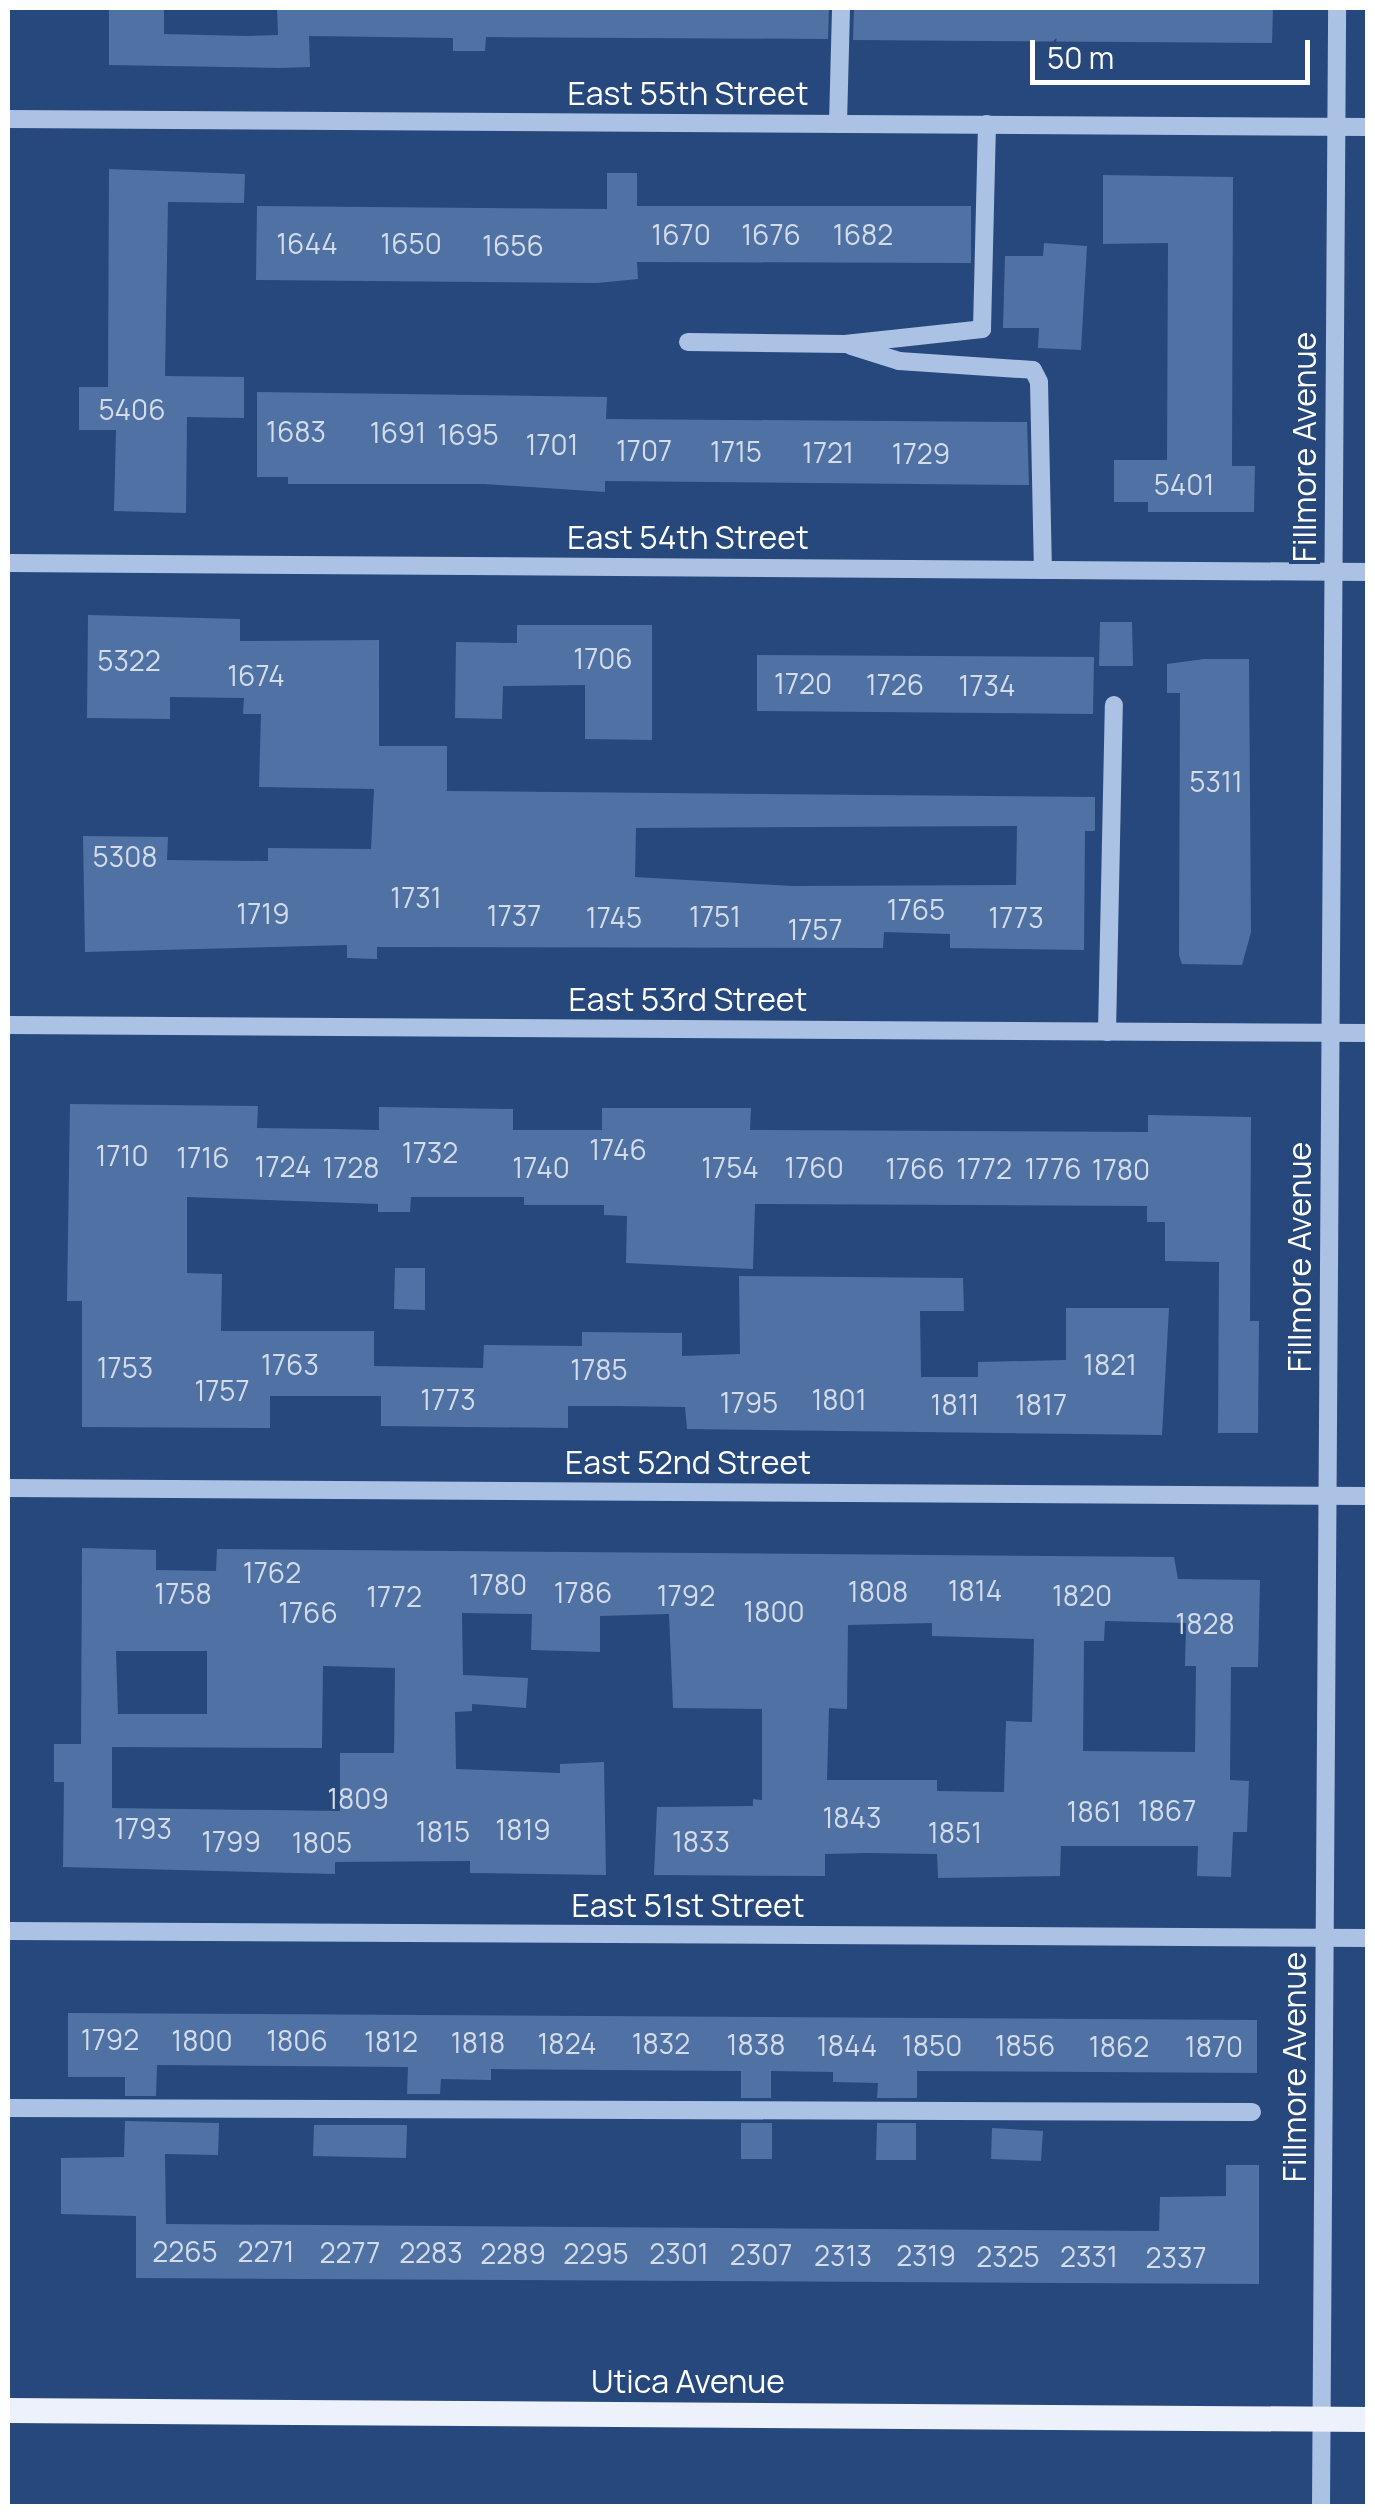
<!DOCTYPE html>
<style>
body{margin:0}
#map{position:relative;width:1375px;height:2514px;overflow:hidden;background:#27487c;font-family:Manrope,sans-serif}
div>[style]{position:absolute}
.building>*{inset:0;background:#5071a4}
.minor>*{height:18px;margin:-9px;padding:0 9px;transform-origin:9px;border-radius:9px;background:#acc2e4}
.major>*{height:25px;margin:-12.5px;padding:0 12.5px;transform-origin:12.5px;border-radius:12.5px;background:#ecf1fc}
span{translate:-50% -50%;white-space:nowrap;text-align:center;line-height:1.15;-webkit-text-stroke:8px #27487c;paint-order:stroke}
.number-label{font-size:28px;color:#d3dce8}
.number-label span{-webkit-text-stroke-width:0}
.street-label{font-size:32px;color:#fff}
.frame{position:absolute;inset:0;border:10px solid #fff;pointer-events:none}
.scale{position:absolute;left:1030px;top:40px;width:280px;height:45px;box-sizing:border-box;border:5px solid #fff;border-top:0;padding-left:12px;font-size:30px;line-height:35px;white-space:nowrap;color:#fff;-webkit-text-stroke:8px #27487c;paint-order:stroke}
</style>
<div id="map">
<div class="building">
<div style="clip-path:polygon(109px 8px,164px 8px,164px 34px,246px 36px,278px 35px,277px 8px,829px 8px,828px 39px,486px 37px,485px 51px,453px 51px,453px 38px,309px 36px,310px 67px,279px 68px,109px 65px)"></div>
<div style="clip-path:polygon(854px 8px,1273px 8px,1272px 43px,853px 40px)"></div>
<div style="clip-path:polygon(109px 169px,245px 174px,244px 203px,168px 202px,165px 376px,244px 377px,244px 418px,187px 417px,186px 513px,114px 511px,116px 430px,79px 430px,79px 387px,108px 387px)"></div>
<div style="clip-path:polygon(607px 173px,637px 173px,637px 206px,971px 206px,971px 263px,637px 262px,638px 279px,597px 283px,256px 280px,257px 206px,607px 209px)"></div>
<div style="clip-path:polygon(1103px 175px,1233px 177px,1232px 466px,1255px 466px,1254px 512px,1148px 512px,1148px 502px,1114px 502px,1114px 460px,1167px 460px,1168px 243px,1103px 244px)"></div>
<div style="clip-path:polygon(1044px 243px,1087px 246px,1081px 350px,1038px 348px,1039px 328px,1003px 328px,1005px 256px,1043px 256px)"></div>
<div style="clip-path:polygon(257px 392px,607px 397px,606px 419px,1027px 422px,1029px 485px,605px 481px,605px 492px,484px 484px,288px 484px,288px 477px,257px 477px)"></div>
<div style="clip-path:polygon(evenodd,88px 615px,240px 619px,240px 641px,379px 640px,379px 746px,447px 746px,447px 791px,1095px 797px,1095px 831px,1085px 831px,1084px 950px,950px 948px,950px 934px,884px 932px,883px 948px,377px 947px,377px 959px,347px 958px,347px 945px,85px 952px,83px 836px,168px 837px,167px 860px,268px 861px,268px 848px,371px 849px,374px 789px,259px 787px,261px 714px,243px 714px,244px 698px,170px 697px,170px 719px,87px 718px,88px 615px,1017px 826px,1016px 885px,792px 886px,635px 877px,636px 828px,1017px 826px)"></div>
<div style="clip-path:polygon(1100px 622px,1132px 622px,1133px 666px,1099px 666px)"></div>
<div style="clip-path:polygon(517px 625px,652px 625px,652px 740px,585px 739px,585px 685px,503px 686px,502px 719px,455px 718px,456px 642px,517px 643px)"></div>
<div style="clip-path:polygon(757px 655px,1094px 657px,1093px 714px,757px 711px)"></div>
<div style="clip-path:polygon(1204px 659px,1249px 659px,1251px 932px,1242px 965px,1182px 964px,1179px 955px,1180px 693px,1167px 693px,1167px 664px)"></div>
<div style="clip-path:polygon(70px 1104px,258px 1106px,257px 1128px,334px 1129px,379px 1130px,379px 1107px,513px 1109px,513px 1130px,602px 1130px,602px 1108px,751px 1108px,750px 1130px,1148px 1132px,1148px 1115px,1251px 1117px,1250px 1321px,1259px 1321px,1258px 1433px,1218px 1433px,1219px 1262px,1165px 1261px,1165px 1222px,1147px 1222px,1147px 1206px,755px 1204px,753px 1269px,626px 1263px,627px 1216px,604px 1215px,604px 1205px,524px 1205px,524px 1197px,411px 1197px,410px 1212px,378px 1212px,378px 1204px,187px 1197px,187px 1273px,222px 1274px,221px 1331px,374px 1331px,374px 1366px,483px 1368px,484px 1345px,582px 1346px,582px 1332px,682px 1333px,682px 1356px,740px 1354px,739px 1276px,963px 1278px,964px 1311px,920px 1311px,921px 1377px,978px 1377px,978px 1362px,1066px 1360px,1066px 1308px,1169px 1308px,1162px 1435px,687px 1429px,685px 1407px,615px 1406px,568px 1406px,568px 1428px,381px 1426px,381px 1396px,270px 1396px,270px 1428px,82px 1427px,82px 1301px,67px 1301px)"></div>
<div style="clip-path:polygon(395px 1268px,425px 1268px,425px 1310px,394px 1309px)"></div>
<div style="clip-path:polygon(evenodd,82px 1548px,156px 1550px,156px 1570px,216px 1571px,217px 1549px,1174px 1557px,1178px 1579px,1260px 1580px,1258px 1667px,1231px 1667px,1230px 1780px,1249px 1781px,1247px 1832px,1233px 1832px,1231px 1877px,1197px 1876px,1198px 1846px,1061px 1846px,1060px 1876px,938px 1878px,937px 1854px,868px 1853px,825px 1854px,825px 1876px,654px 1875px,657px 1807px,753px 1806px,753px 1799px,762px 1800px,762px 1709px,673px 1708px,669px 1614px,600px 1616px,600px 1652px,531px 1650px,532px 1614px,462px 1613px,463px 1675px,528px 1678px,526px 1708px,472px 1704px,472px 1711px,455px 1712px,456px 1769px,560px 1773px,560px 1764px,604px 1762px,606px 1875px,470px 1873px,470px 1861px,335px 1862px,335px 1874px,63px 1867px,64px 1782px,54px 1782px,54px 1744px,81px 1744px,82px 1548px,1105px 1621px,1186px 1623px,1185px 1666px,1196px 1666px,1195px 1752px,1083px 1751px,1084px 1641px,1104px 1641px,1105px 1621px,82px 1548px,932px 1623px,932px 1636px,1034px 1639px,1032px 1722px,1006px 1721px,1004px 1792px,937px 1791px,937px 1780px,827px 1780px,829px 1708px,847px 1709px,848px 1625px,932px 1623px,82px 1548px,116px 1651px,207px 1651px,207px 1714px,118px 1714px,116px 1651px,82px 1548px,323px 1666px,395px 1668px,394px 1753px,340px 1753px,340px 1811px,112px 1808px,112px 1747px,322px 1748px,323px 1666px)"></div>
<div style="clip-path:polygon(68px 2013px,1257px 2020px,1257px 2073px,917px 2071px,917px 2098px,877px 2098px,878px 2083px,833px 2082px,833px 2072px,771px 2071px,771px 2098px,741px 2098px,741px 2071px,491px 2069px,491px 2080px,441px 2079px,440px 2094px,407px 2094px,408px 2067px,157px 2065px,156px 2096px,125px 2096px,125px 2077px,68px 2077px)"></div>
<div style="clip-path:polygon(125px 2121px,219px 2123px,218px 2155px,165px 2154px,166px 2224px,1159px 2231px,1160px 2197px,1226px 2196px,1226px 2165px,1259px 2165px,1259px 2284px,136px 2278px,136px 2216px,61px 2214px,61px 2158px,124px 2157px)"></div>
<div style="clip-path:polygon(741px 2123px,772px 2123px,772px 2159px,741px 2159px)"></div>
<div style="clip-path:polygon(877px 2123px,916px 2123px,916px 2160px,876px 2160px)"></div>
<div style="clip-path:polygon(314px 2125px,407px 2125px,406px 2158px,313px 2156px)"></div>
<div style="clip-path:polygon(992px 2128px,1043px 2131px,1041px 2161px,991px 2159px)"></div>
</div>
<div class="minor">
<div style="left:8px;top:119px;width:1360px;rotate:0.34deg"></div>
<div style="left:838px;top:124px;width:116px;rotate:-88.5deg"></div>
<div style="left:688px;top:342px;width:157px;rotate:0.7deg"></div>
<div style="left:845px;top:344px;width:138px;rotate:-6.2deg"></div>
<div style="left:982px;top:329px;width:205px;rotate:-88.6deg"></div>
<div style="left:851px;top:346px;width:50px;rotate:17.4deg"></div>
<div style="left:899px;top:361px;width:134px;rotate:3.8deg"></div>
<div style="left:1033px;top:370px;width:13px;rotate:63deg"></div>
<div style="left:1039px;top:382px;width:188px;rotate:88.8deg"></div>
<div style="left:8px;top:563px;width:1360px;rotate:0.38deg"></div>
<div style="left:8px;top:1025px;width:1360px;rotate:0.34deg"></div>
<div style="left:1107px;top:1032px;width:327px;rotate:-88.8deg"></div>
<div style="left:8px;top:1488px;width:1360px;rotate:0.34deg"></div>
<div style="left:8px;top:1931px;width:1360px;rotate:0.29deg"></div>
<div style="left:8px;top:2108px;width:1244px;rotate:0.18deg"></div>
<div style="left:1321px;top:2506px;width:2498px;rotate:-89.63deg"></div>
</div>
<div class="major">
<div style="left:8px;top:2410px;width:1360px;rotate:0.38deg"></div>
</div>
<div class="number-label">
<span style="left:681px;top:234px">1670</span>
<span style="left:771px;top:234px">1676</span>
<span style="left:863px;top:234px">1682</span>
<span style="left:307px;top:243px">1644</span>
<span style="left:411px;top:243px">1650</span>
<span style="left:513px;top:245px">1656</span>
<span style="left:132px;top:409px">5406</span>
<span style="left:296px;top:431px">1683</span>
<span style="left:398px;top:432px">1691</span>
<span style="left:468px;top:434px">1695</span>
<span style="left:552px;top:444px">1701</span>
<span style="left:644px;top:450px">1707</span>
<span style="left:736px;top:451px">1715</span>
<span style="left:828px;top:452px">1721</span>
<span style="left:921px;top:453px">1729</span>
<span style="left:1184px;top:484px">5401</span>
<span style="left:603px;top:658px">1706</span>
<span style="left:129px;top:660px">5322</span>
<span style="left:256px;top:675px">1674</span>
<span style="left:803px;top:683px">1720</span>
<span style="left:895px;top:684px">1726</span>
<span style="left:987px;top:685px">1734</span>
<span style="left:1216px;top:781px">5311</span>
<span style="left:125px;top:856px">5308</span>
<span style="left:416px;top:897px">1731</span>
<span style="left:916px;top:909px">1765</span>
<span style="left:263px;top:913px">1719</span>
<span style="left:514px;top:915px">1737</span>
<span style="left:715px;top:916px">1751</span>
<span style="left:614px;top:917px">1745</span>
<span style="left:1016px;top:917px">1773</span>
<span style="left:815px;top:929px">1757</span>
<span style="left:618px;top:1149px">1746</span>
<span style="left:430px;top:1152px">1732</span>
<span style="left:122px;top:1155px">1710</span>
<span style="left:203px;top:1157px">1716</span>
<span style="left:283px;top:1166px">1724</span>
<span style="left:351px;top:1167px">1728</span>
<span style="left:541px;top:1167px">1740</span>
<span style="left:730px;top:1167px">1754</span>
<span style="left:814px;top:1167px">1760</span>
<span style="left:915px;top:1168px">1766</span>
<span style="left:984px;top:1168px">1772</span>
<span style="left:1053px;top:1168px">1776</span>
<span style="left:1121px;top:1169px">1780</span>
<span style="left:290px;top:1364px">1763</span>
<span style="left:1110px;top:1364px">1821</span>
<span style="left:125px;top:1367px">1753</span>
<span style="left:599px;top:1369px">1785</span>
<span style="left:222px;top:1390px">1757</span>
<span style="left:448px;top:1399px">1773</span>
<span style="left:839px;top:1399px">1801</span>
<span style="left:749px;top:1402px">1795</span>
<span style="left:955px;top:1404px">1811</span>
<span style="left:1041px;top:1404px">1817</span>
<span style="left:272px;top:1572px">1762</span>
<span style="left:498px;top:1584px">1780</span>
<span style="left:975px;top:1590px">1814</span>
<span style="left:878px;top:1591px">1808</span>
<span style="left:583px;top:1592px">1786</span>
<span style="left:183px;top:1593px">1758</span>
<span style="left:686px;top:1595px">1792</span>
<span style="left:1082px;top:1595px">1820</span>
<span style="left:394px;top:1596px">1772</span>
<span style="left:774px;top:1611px">1800</span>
<span style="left:308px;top:1612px">1766</span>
<span style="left:1205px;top:1623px">1828</span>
<span style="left:358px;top:1798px">1809</span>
<span style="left:1167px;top:1810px">1867</span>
<span style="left:1094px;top:1811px">1861</span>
<span style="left:852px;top:1817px">1843</span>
<span style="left:143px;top:1828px">1793</span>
<span style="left:523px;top:1829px">1819</span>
<span style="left:443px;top:1831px">1815</span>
<span style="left:955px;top:1832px">1851</span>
<span style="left:231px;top:1841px">1799</span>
<span style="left:701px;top:1841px">1833</span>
<span style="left:322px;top:1842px">1805</span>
<span style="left:110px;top:2039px">1792</span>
<span style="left:202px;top:2040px">1800</span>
<span style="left:297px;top:2040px">1806</span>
<span style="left:391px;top:2041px">1812</span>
<span style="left:478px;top:2042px">1818</span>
<span style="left:567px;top:2043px">1824</span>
<span style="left:661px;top:2043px">1832</span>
<span style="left:756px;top:2044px">1838</span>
<span style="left:847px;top:2045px">1844</span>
<span style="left:932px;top:2045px">1850</span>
<span style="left:1025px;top:2045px">1856</span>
<span style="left:1119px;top:2046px">1862</span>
<span style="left:1214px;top:2046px">1870</span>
<span style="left:185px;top:2251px">2265</span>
<span style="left:266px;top:2251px">2271</span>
<span style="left:350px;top:2252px">2277</span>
<span style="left:431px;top:2252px">2283</span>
<span style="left:513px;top:2253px">2289</span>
<span style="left:596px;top:2253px">2295</span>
<span style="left:679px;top:2253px">2301</span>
<span style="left:761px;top:2254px">2307</span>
<span style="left:843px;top:2255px">2313</span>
<span style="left:926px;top:2255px">2319</span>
<span style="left:1008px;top:2256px">2325</span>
<span style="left:1089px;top:2256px">2331</span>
<span style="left:1176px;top:2257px">2337</span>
</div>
<div class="street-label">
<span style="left:688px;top:93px">East 55th Street</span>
<span style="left:1304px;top:447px;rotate:-90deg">Fillmore Avenue</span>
<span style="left:688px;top:537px">East 54th Street</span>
<span style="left:688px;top:999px">East 53rd Street</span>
<span style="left:1299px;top:1257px;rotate:-90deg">Fillmore Avenue</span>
<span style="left:688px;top:1462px">East 52nd Street</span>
<span style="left:688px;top:1905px">East 51st Street</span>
<span style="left:1294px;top:2067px;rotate:-90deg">Fillmore Avenue</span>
<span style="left:688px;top:2381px">Utica Avenue</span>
</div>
<div class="frame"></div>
<div class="scale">50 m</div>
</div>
